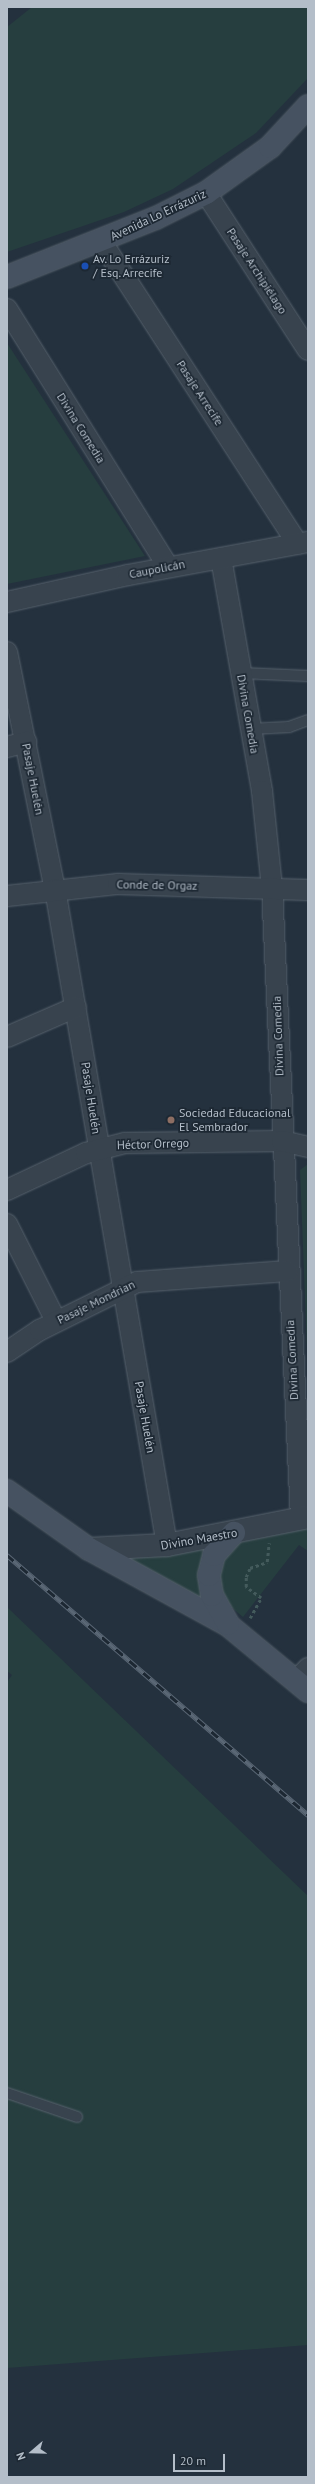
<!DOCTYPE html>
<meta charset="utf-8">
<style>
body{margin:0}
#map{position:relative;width:315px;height:2484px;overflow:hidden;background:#24313e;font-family:"PT Sans",sans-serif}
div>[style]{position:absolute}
.green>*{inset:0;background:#263e3f}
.path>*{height:2.5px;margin-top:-1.25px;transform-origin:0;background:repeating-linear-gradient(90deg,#445b5c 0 3px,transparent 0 6px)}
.roads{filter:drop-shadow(0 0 1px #56616c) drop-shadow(0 0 1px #56616c)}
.service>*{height:10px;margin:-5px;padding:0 5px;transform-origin:5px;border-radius:5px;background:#38434e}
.minor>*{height:20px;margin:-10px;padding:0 10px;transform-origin:10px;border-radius:10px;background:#38434e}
.tertiary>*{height:22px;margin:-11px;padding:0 11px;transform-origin:11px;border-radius:11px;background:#38434e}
.secondary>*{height:22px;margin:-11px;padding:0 11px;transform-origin:11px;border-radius:11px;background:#465261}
.rail>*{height:4.5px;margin-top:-2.25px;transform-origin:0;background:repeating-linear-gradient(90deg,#1d2833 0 9px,#5a6775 0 18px);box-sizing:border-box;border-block:1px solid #5a6775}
.dots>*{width:11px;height:11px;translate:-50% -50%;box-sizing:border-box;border:2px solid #1d2833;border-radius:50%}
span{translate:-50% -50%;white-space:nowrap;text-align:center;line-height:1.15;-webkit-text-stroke:3.5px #1d2833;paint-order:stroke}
.street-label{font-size:12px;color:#b4bec9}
.poi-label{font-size:12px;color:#b4bec9}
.left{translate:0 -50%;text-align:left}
.frame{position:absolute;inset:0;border:8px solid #b4bec9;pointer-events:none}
.north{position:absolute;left:12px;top:2432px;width:40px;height:40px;-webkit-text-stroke:3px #1d2833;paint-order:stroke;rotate:250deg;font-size:11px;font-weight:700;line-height:16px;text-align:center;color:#b4bec9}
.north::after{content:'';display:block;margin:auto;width:14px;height:18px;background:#b4bec9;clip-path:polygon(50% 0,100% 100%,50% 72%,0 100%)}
.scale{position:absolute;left:173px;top:2454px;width:52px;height:18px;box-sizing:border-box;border:2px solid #b4bec9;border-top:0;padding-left:5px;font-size:12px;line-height:14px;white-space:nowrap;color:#b4bec9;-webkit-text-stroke:3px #1d2833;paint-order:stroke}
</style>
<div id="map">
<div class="green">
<div style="clip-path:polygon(32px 7px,308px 7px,308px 78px,256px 133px,173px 189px,124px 212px,7px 252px,7px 27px)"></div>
<div style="clip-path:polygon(7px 343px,145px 556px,7px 584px)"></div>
<div style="clip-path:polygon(308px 1164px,308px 1376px,300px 1170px)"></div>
<div style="clip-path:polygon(308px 1519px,308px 1551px,299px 1545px,243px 1617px,231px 1607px,218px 1583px,228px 1540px)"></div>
<div style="clip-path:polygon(206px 1546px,199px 1573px,207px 1602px,125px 1561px,132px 1556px)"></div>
<div style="clip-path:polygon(7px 1607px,308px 1896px,308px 2345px,7px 2368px,7px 1682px,12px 1675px,7px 1671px)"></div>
</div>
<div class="path">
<div style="left:250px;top:1618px;width:23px;rotate:-61deg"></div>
<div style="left:261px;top:1598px;width:19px;rotate:-144deg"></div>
<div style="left:246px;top:1587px;width:10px;rotate:-90deg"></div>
<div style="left:246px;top:1577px;width:10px;rotate:-66deg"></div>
<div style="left:250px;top:1568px;width:18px;rotate:-19deg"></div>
<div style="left:267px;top:1562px;width:19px;rotate:-84deg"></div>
</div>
<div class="roads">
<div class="service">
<div style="left:241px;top:673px;width:67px;rotate:2.6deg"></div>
<div style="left:251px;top:729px;width:38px;rotate:-3deg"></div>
<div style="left:289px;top:727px;width:20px;rotate:-20deg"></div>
<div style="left:7px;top:2093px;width:74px;rotate:18.9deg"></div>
</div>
<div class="minor">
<div style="left:206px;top:193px;width:187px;rotate:57deg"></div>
<div style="left:101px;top:241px;width:361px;rotate:57deg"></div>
<div style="left:7px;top:309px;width:304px;rotate:58deg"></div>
<div style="left:221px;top:558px;width:237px;rotate:80deg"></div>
<div style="left:262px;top:791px;width:97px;rotate:84.1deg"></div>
<div style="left:272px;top:887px;width:633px;rotate:87.37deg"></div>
<div style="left:7px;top:602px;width:124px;rotate:-12.6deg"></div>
<div style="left:128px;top:575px;width:183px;rotate:-10.4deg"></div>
<div style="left:7px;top:652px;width:242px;rotate:78.6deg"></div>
<div style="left:55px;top:889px;width:665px;rotate:80.31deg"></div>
<div style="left:7px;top:747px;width:20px;rotate:-15deg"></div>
<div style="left:7px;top:896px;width:112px;rotate:-6.2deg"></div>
<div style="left:118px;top:884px;width:190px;rotate:1.8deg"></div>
<div style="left:7px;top:1037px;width:75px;rotate:-23.5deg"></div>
<div style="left:7px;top:1190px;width:87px;rotate:-25.1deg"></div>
<div style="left:86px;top:1153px;width:40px;rotate:-14.4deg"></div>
<div style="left:125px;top:1143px;width:157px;rotate:-0.7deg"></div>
<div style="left:282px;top:1141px;width:27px;rotate:13deg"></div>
<div style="left:7px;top:1224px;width:109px;rotate:63.2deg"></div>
<div style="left:7px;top:1352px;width:40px;rotate:-34deg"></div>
<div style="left:40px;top:1330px;width:108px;rotate:-26.3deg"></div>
<div style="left:137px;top:1282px;width:151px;rotate:-4.2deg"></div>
<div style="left:296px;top:1681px;width:18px;rotate:-47deg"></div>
</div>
<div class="tertiary">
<div style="left:89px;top:1549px;width:78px;rotate:-2.9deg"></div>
<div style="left:167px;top:1545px;width:144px;rotate:-11.2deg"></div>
</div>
<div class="secondary">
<div style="left:7px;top:277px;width:160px;rotate:-21.6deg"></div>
<div style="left:156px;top:218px;width:56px;rotate:-26.6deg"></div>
<div style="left:206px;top:193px;width:79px;rotate:-35.7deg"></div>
<div style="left:270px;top:147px;width:56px;rotate:-47.2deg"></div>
<div style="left:7px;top:1491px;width:100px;rotate:35.3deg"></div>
<div style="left:89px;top:1549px;width:158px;rotate:28.7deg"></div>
<div style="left:228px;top:1625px;width:104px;rotate:39.5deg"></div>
<div style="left:228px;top:1624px;width:33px;rotate:-119deg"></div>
<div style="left:212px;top:1595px;width:20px;rotate:-99deg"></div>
<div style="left:209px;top:1575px;width:21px;rotate:-76deg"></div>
<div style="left:214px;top:1555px;width:30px;rotate:-48deg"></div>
</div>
</div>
<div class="rail">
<div style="left:7px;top:1555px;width:398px;rotate:40.8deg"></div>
</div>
<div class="dots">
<div style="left:85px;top:266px;background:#1a4fb4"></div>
<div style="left:171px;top:1120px;background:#8d6e63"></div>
</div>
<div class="street-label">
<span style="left:158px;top:215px;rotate:-25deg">Avenida Lo Errázuriz</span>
<span style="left:257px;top:271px;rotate:57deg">Pasaje Archipiélago</span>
<span style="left:200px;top:393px;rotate:57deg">Pasaje Arrecife</span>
<span style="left:81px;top:428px;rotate:58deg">Divina Comedia</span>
<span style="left:157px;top:569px;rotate:-11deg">Caupolicán</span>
<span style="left:248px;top:714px;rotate:80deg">Divina Comedia</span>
<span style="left:33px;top:779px;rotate:79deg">Pasaje Huelén</span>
<span style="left:157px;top:885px;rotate:1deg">Conde de Orgaz</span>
<span style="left:278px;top:1036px;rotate:-92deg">Divina Comedia</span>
<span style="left:91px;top:1098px;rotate:81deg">Pasaje Huelén</span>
<span style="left:153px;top:1144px;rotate:-2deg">Héctor Orrego</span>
<span style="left:96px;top:1302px;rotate:-26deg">Pasaje Mondrian</span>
<span style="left:292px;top:1360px;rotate:-93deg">Divina Comedia</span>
<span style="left:145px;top:1417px;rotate:80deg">Pasaje Huelén</span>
<span style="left:199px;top:1539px;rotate:-10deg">Divino Maestro</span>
</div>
<div class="poi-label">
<span class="left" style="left:93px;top:266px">Av. Lo Errázuriz<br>/ Esq. Arrecife</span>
<span class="left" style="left:179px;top:1120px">Sociedad Educacional<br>El Sembrador</span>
</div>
<div class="frame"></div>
<div class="north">N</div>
<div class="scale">20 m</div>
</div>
